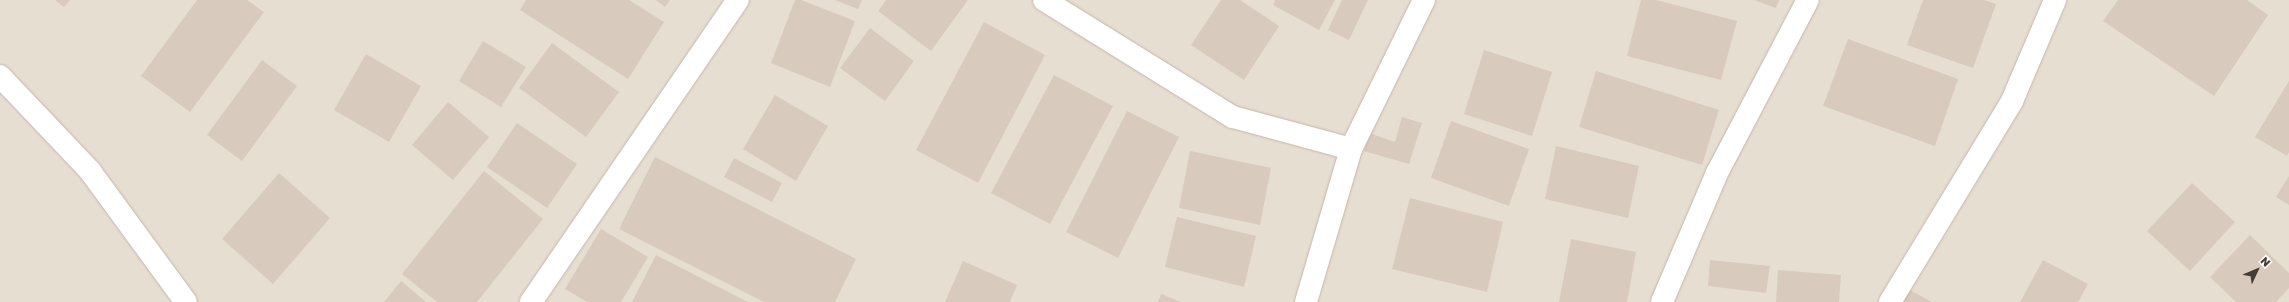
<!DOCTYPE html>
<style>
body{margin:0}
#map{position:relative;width:2289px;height:302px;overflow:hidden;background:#f3ede4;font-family:"Golos Text",sans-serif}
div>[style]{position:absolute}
.residential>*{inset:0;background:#e7ded2}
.building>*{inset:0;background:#d8cabc}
.roads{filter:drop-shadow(0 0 1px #c2b7a9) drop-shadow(0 0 1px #c2b7a9)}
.minor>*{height:22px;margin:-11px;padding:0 11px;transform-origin:11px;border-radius:11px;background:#fff}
span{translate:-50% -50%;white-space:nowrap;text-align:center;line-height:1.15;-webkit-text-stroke:3px #fff;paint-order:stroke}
.north{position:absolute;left:2237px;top:250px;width:40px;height:40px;-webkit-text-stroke:3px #fff;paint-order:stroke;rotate:46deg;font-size:11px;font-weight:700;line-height:16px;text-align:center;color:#453d34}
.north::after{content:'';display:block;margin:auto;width:14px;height:18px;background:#453d34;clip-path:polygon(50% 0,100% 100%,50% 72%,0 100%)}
</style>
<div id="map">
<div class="residential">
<div style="clip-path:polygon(0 0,2289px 0,2289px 302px,0 302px)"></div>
</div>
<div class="building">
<div style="clip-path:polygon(55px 0,70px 0,64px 7px)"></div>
<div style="clip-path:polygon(197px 0,247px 0,264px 12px,190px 112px,141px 76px)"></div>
<div style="clip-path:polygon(526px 0,629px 0,664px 22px,628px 79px,520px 10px)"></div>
<div style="clip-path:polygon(656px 0,670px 0,665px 7px)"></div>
<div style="clip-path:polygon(795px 0,801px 0,855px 21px,830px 87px,771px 63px)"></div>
<div style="clip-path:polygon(835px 0,862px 0,858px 9px)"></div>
<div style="clip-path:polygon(886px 0,968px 0,931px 51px,878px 11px)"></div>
<div style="clip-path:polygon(1221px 0,1240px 0,1279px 26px,1244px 80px,1191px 45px)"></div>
<div style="clip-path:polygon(1275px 0,1335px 0,1319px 30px,1273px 5px)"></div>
<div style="clip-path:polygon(1342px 0,1368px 0,1349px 40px,1328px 30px)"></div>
<div style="clip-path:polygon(1641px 0,1656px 0,1737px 21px,1721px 80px,1627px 56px)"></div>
<div style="clip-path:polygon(1754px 0,1779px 0,1776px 8px)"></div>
<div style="clip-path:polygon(1923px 0,1984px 0,1996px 4px,1973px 68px,1907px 45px)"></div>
<div style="clip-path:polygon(2118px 0,2247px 0,2268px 15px,2214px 96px,2103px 21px)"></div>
<div style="clip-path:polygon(984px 22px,1045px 55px,978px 183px,916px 150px)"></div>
<div style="clip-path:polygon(870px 28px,914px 61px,885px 101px,840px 68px)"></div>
<div style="clip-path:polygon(1848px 39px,1958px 79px,1935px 146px,1823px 106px)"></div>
<div style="clip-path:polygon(483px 41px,526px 67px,501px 107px,459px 81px)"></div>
<div style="clip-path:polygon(552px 43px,619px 92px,586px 137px,519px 88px)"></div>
<div style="clip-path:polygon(1484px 50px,1552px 72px,1532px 136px,1464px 114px)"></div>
<div style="clip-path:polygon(366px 54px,421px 86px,389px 142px,334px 110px)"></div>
<div style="clip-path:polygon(262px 60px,297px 86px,242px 161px,207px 135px)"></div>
<div style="clip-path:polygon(1596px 71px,1719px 110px,1702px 165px,1579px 127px)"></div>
<div style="clip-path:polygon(1054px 75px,1113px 106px,1050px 224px,991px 193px)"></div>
<div style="clip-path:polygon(2289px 81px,2289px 152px,2287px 156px,2255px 137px)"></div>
<div style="clip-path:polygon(775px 95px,828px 126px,796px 181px,743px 149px)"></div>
<div style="clip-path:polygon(448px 102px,489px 137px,453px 180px,412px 145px)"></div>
<div style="clip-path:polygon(1127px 111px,1179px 137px,1118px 258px,1066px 232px)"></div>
<div style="clip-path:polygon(1402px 117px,1422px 123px,1409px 164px,1364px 151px,1369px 133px,1395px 142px)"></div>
<div style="clip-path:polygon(1451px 121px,1529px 149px,1509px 206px,1431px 178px)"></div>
<div style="clip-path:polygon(517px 123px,577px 164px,547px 208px,487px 167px)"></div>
<div style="clip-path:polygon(1556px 146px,1639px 166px,1628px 218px,1545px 199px)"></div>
<div style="clip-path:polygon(1190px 151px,1271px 168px,1260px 225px,1179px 208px)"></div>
<div style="clip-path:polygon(655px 157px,856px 259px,835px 302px,764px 302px,619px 229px)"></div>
<div style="clip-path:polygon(734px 158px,782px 183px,772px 202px,724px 177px)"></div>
<div style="clip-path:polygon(484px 171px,543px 219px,477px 302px,437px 302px,402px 274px)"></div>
<div style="clip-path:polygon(279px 173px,330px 218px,273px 284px,222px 239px)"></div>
<div style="clip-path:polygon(2289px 176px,2289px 205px,2276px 197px)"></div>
<div style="clip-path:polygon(2192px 183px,2235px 222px,2190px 271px,2147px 231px)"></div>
<div style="clip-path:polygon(1410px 198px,1503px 222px,1487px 292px,1392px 269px)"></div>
<div style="clip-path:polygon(1177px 217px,1256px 236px,1244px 287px,1165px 267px)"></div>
<div style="clip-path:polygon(601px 229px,648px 257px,621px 302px,587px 302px,565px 289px)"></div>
<div style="clip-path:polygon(2250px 235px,2289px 273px,2289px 288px,2276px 302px,2236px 302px,2210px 277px)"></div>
<div style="clip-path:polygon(1571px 239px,1636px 252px,1627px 302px,1559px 302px)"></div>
<div style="clip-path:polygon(656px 255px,748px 302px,632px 302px)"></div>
<div style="clip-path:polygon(1710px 260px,1770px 266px,1766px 293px,1708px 286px)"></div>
<div style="clip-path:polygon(2043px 260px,2088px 284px,2078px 302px,2020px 302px)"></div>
<div style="clip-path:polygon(963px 261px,1017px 285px,1010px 302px,945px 302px)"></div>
<div style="clip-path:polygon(1778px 270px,1841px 275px,1839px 302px,1776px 302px)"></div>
<div style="clip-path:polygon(401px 281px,425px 301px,425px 302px,384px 302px)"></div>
<div style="clip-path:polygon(1906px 288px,1932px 302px,1898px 302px)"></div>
<div style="clip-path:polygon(1161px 294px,1181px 302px,1158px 302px)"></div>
</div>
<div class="roads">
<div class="minor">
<div style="left:1044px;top:0;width:222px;rotate:31.8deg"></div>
<div style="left:1233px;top:117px;width:122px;rotate:15.2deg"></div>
<div style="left:0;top:76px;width:131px;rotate:46.5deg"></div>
<div style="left:90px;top:171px;width:162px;rotate:53.8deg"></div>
<div style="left:531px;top:302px;width:366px;rotate:-55.6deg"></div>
<div style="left:1306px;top:302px;width:159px;rotate:-73.6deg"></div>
<div style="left:1351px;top:149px;width:166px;rotate:-63.9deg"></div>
<div style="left:1662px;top:302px;width:140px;rotate:-66.9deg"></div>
<div style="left:1717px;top:173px;width:195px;rotate:-62.3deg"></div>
<div style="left:1890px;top:302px;width:235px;rotate:-58.7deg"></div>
<div style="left:2012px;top:101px;width:110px;rotate:-66.9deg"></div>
</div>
</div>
<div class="north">N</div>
</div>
